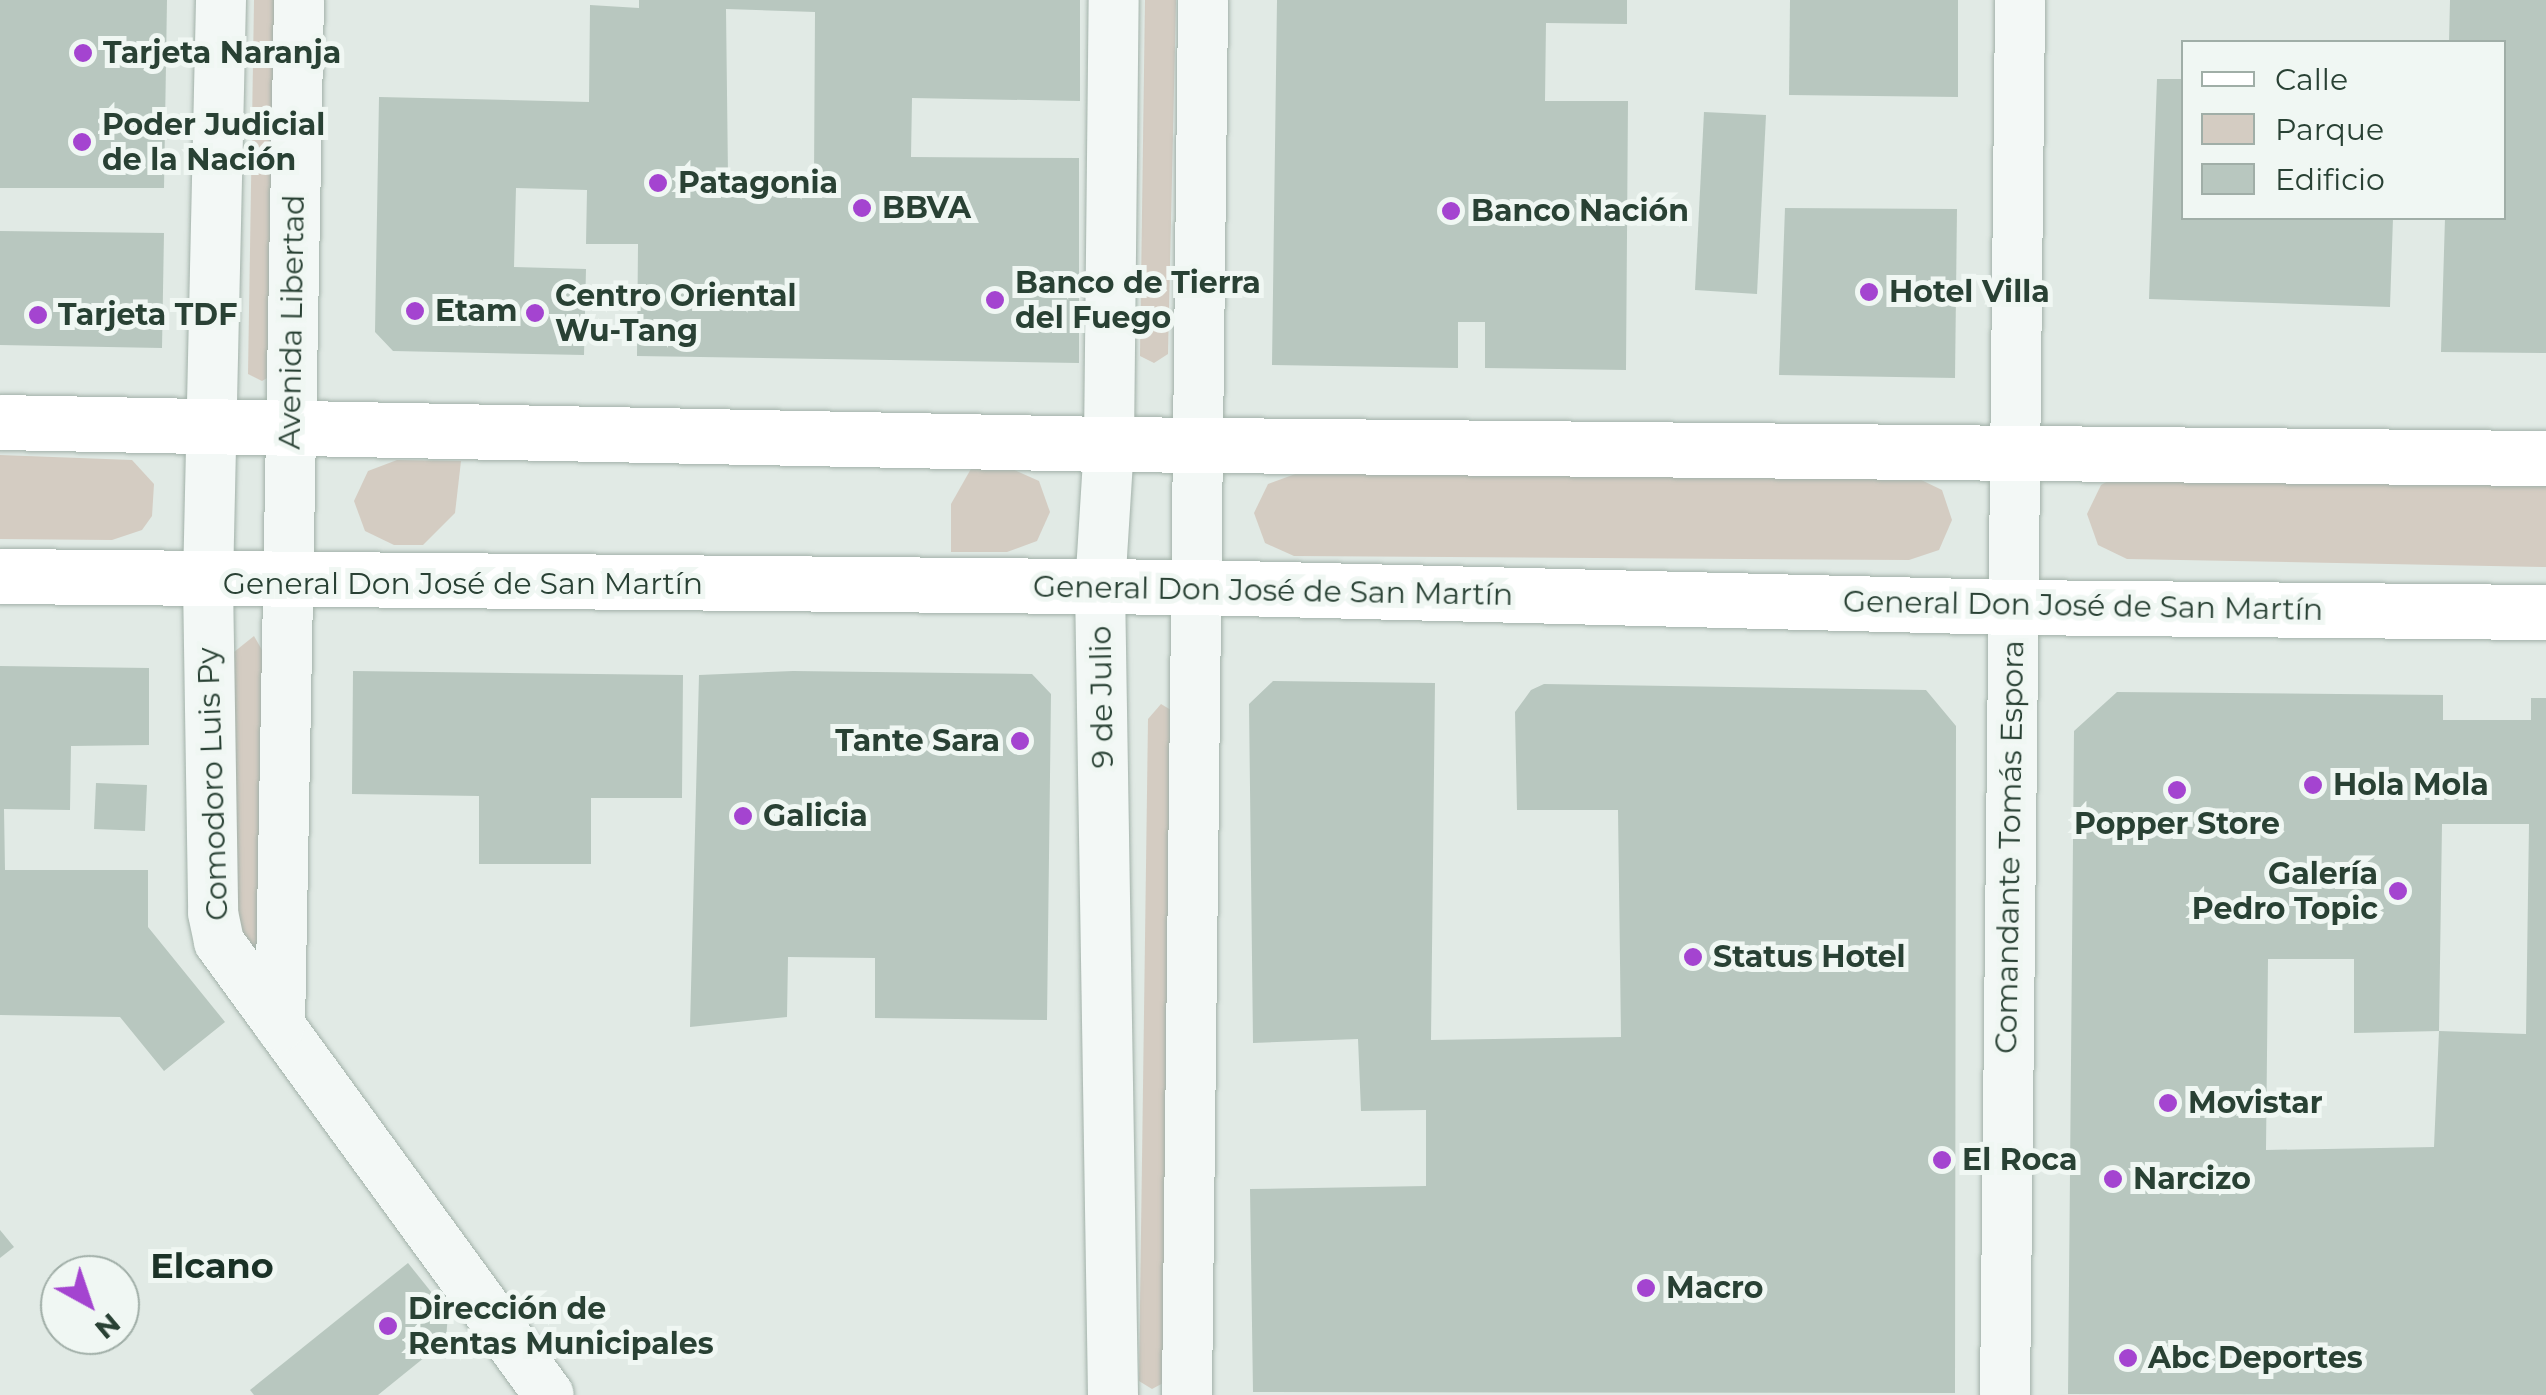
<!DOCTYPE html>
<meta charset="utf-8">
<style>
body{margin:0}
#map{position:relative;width:2546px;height:1395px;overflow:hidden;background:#e1eae5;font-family:Montserrat,sans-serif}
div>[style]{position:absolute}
.green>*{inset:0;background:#d4ccc2}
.building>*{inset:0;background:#b8c7bf}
.roads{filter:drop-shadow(0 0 2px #a2b1a9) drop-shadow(0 0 2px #a2b1a9)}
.minor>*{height:50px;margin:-25px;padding:0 25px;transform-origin:25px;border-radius:25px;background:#f3f8f6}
.major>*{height:55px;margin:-27.5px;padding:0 27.5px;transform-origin:27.5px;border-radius:27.5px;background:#fff}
.dots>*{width:28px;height:28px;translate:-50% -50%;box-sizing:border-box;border:5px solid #f0f7f3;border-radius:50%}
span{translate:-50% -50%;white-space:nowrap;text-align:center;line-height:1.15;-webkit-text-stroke:10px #f0f7f3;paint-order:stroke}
.poi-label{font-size:30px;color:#294134;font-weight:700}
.left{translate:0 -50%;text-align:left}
.right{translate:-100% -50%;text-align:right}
.street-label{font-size:30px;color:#294134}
.quarter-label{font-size:35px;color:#1b3227;font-weight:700}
.legend{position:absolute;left:2181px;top:40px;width:325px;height:180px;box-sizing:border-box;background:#f0f7f3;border:2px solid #a0aea7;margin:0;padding:12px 18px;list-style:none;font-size:30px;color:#294134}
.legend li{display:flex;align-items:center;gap:20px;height:50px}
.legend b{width:50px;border:2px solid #a0aea7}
.north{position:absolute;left:40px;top:1255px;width:100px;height:100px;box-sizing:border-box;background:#f0f7f3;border:2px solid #a0aea7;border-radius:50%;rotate:140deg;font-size:28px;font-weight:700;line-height:40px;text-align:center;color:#294134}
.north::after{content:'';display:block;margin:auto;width:35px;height:45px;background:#a444d0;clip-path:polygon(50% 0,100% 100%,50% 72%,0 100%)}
</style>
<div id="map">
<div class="green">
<div style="clip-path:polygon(254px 0,281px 0,276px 373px,262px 381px,248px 374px)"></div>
<div style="clip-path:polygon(1145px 0,1176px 0,1168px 354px,1154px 363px,1140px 356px)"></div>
<div style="clip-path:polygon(0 455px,132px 460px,154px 484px,152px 516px,142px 530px,112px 540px,0 539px)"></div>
<div style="clip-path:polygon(461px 461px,455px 513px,423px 545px,394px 545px,365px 531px,354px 501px,368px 471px,397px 460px)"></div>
<div style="clip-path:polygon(972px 467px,1010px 468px,1039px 481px,1050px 512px,1037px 541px,1007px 552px,951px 552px,951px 504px)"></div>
<div style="clip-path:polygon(1298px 473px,1913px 476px,1942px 490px,1952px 520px,1939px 550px,1909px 560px,1294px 556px,1265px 543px,1254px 513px,1268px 484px)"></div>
<div style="clip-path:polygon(2115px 477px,2546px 483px,2546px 567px,2127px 559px,2098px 545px,2087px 514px,2101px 485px)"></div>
<div style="clip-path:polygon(254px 636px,262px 650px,266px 984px,232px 923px,234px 652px)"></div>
<div style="clip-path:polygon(1161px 704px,1181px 716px,1167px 1381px,1152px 1389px,1139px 1381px,1148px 719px)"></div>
</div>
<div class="building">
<div style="clip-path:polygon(0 0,167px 0,164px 188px,0 188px)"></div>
<div style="clip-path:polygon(evenodd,639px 0,1080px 0,1080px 101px,912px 98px,911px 157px,1079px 158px,1079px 363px,637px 356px,638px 244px,586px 244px,587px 190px,516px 188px,514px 267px,586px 269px,584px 355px,393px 351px,375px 332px,379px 97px,589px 102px,590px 5px,639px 8px,639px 0,726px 9px,815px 12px,814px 177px,728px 176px,726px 9px)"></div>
<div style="clip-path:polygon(1277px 0,1627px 0,1627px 24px,1546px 23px,1545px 101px,1628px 101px,1626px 370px,1485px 368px,1485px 322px,1458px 322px,1458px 368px,1272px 365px)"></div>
<div style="clip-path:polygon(1790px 0,1958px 0,1958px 97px,1789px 95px)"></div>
<div style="clip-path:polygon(2450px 0,2546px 0,2546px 353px,2441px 352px,2445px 218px,2504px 218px,2504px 42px,2449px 42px)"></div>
<div style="clip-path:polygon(2157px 79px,2184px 79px,2184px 218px,2393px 218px,2390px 307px,2149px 299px)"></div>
<div style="clip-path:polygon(1704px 112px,1766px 115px,1757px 294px,1695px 290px)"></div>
<div style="clip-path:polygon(1785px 208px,1957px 209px,1955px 378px,1779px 375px)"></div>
<div style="clip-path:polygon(0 231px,164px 233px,162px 348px,0 345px)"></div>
<div style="clip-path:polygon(0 666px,149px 668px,149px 745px,71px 746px,70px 810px,4px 809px,5px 870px,148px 870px,148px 927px,225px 1022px,164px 1071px,120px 1017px,0 1015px)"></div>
<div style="clip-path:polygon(353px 671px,683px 675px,682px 798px,591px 798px,591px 864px,479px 864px,479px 796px,352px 794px)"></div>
<div style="clip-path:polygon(793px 671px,1032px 674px,1051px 694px,1047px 1020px,875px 1018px,875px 958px,788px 957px,787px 1017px,690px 1027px,699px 675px)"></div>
<div style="clip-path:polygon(1273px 681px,1435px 683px,1431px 1040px,1621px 1037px,1618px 810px,1517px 810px,1515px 712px,1531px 690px,1544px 684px,1926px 690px,1956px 726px,1955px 1393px,1253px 1392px,1250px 1189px,1426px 1186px,1426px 1110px,1361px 1111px,1358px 1039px,1253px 1043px,1249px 704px)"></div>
<div style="clip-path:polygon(evenodd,2117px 692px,2443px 695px,2443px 720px,2531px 720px,2531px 698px,2546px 698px,2546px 1395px,2068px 1394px,2074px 731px,2117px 692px,2442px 824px,2529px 824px,2526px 1034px,2439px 1031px,2442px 824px,2117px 692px,2268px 959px,2354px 959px,2354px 1033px,2439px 1031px,2434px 1147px,2266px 1150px,2268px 959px)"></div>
<div style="clip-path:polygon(96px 783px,147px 785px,145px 831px,94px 829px)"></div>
<div style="clip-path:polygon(0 1230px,14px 1247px,0 1258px)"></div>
<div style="clip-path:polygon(408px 1263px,448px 1313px,446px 1340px,378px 1395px,254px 1395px,250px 1390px)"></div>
</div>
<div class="roads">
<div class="minor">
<div style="left:221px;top:0;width:582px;rotate:91.28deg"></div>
<div style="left:208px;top:582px;width:331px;rotate:89.1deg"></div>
<div style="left:213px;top:913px;width:30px;rotate:78deg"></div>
<div style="left:219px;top:942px;width:560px;rotate:53.93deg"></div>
<div style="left:280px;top:1026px;width:1026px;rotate:-88.94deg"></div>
<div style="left:1113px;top:1395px;width:807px;rotate:-90.92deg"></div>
<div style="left:1100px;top:588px;width:144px;rotate:-86.4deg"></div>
<div style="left:1109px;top:444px;width:444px;rotate:-89.4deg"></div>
<div style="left:1187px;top:1395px;width:1395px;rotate:-89.34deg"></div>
<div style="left:2005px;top:1395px;width:1395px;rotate:-89.38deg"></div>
</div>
<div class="major">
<div style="left:0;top:422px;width:1109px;rotate:1.14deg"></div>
<div style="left:1109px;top:444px;width:1437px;rotate:0.56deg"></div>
<div style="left:0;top:576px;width:1198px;rotate:0.53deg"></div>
<div style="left:1198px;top:587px;width:814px;rotate:1.41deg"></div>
<div style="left:2012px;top:607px;width:534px;rotate:0.54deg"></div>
</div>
</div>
<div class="dots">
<div style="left:83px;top:53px;background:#a444d0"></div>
<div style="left:82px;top:142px;background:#a444d0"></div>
<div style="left:658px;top:183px;background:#a444d0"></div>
<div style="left:862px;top:208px;background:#a444d0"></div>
<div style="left:1451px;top:211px;background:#a444d0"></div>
<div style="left:1869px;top:292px;background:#a444d0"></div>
<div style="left:995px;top:300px;background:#a444d0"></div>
<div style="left:415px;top:311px;background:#a444d0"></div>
<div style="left:535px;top:313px;background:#a444d0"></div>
<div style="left:38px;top:315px;background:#a444d0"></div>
<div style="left:1020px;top:741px;background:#a444d0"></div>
<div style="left:2313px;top:785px;background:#a444d0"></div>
<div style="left:2177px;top:790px;background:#a444d0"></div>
<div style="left:743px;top:816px;background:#a444d0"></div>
<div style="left:2398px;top:891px;background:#a444d0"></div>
<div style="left:1693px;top:957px;background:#a444d0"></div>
<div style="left:2168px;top:1103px;background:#a444d0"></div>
<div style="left:1942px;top:1160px;background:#a444d0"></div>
<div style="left:2113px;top:1179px;background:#a444d0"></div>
<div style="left:1646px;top:1288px;background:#a444d0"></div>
<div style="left:388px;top:1326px;background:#a444d0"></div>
<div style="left:2128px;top:1358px;background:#a444d0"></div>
</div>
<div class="poi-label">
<span class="left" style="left:103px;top:53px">Tarjeta Naranja</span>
<span class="left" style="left:102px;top:142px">Poder Judicial<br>de la Nación</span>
<span class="left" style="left:678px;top:183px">Patagonia</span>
<span class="left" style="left:882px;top:208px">BBVA</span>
<span class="left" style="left:1471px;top:211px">Banco Nación</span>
<span class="left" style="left:1015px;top:300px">Banco de Tierra<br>del Fuego</span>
<span class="left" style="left:1889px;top:292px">Hotel Villa</span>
<span class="left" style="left:555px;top:313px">Centro Oriental<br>Wu-Tang</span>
<span class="left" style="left:435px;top:311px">Etam</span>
<span class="left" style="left:58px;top:315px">Tarjeta TDF</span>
<span class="right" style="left:1000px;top:741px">Tante Sara</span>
<span class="left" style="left:2333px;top:785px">Hola Mola</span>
<span class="left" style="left:763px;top:816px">Galicia</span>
<span style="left:2177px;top:824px">Popper Store</span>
<span class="right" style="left:2378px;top:891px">Galería<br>Pedro Topic</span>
<span class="left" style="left:1713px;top:957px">Status Hotel</span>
<span class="left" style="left:2188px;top:1103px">Movistar</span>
<span class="left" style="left:1962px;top:1160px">El Roca</span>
<span class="left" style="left:2133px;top:1179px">Narcizo</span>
<span class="left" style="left:1666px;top:1288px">Macro</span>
<span class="left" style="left:408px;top:1326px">Dirección de<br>Rentas Municipales</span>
<span class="left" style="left:2148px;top:1358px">Abc Deportes</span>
</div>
<div class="street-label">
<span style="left:292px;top:322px;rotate:-89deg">Avenida Libertad</span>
<span style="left:463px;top:584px">General Don José de San Martín</span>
<span style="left:1273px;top:591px;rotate:1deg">General Don José de San Martín</span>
<span style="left:2083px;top:606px;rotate:1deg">General Don José de San Martín</span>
<span style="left:1102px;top:697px;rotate:-91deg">9 de Julio</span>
<span style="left:213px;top:784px;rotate:-92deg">Comodoro Luis Py</span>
<span style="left:2010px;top:847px;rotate:-89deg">Comandante Tomás Espora</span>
</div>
<div class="quarter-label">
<span style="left:212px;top:1266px">Elcano</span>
</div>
<ul class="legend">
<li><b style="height:12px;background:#fff"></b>Calle</li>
<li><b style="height:28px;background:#d4ccc2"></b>Parque</li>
<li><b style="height:28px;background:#b8c7bf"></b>Edificio</li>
</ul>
<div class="north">N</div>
</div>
